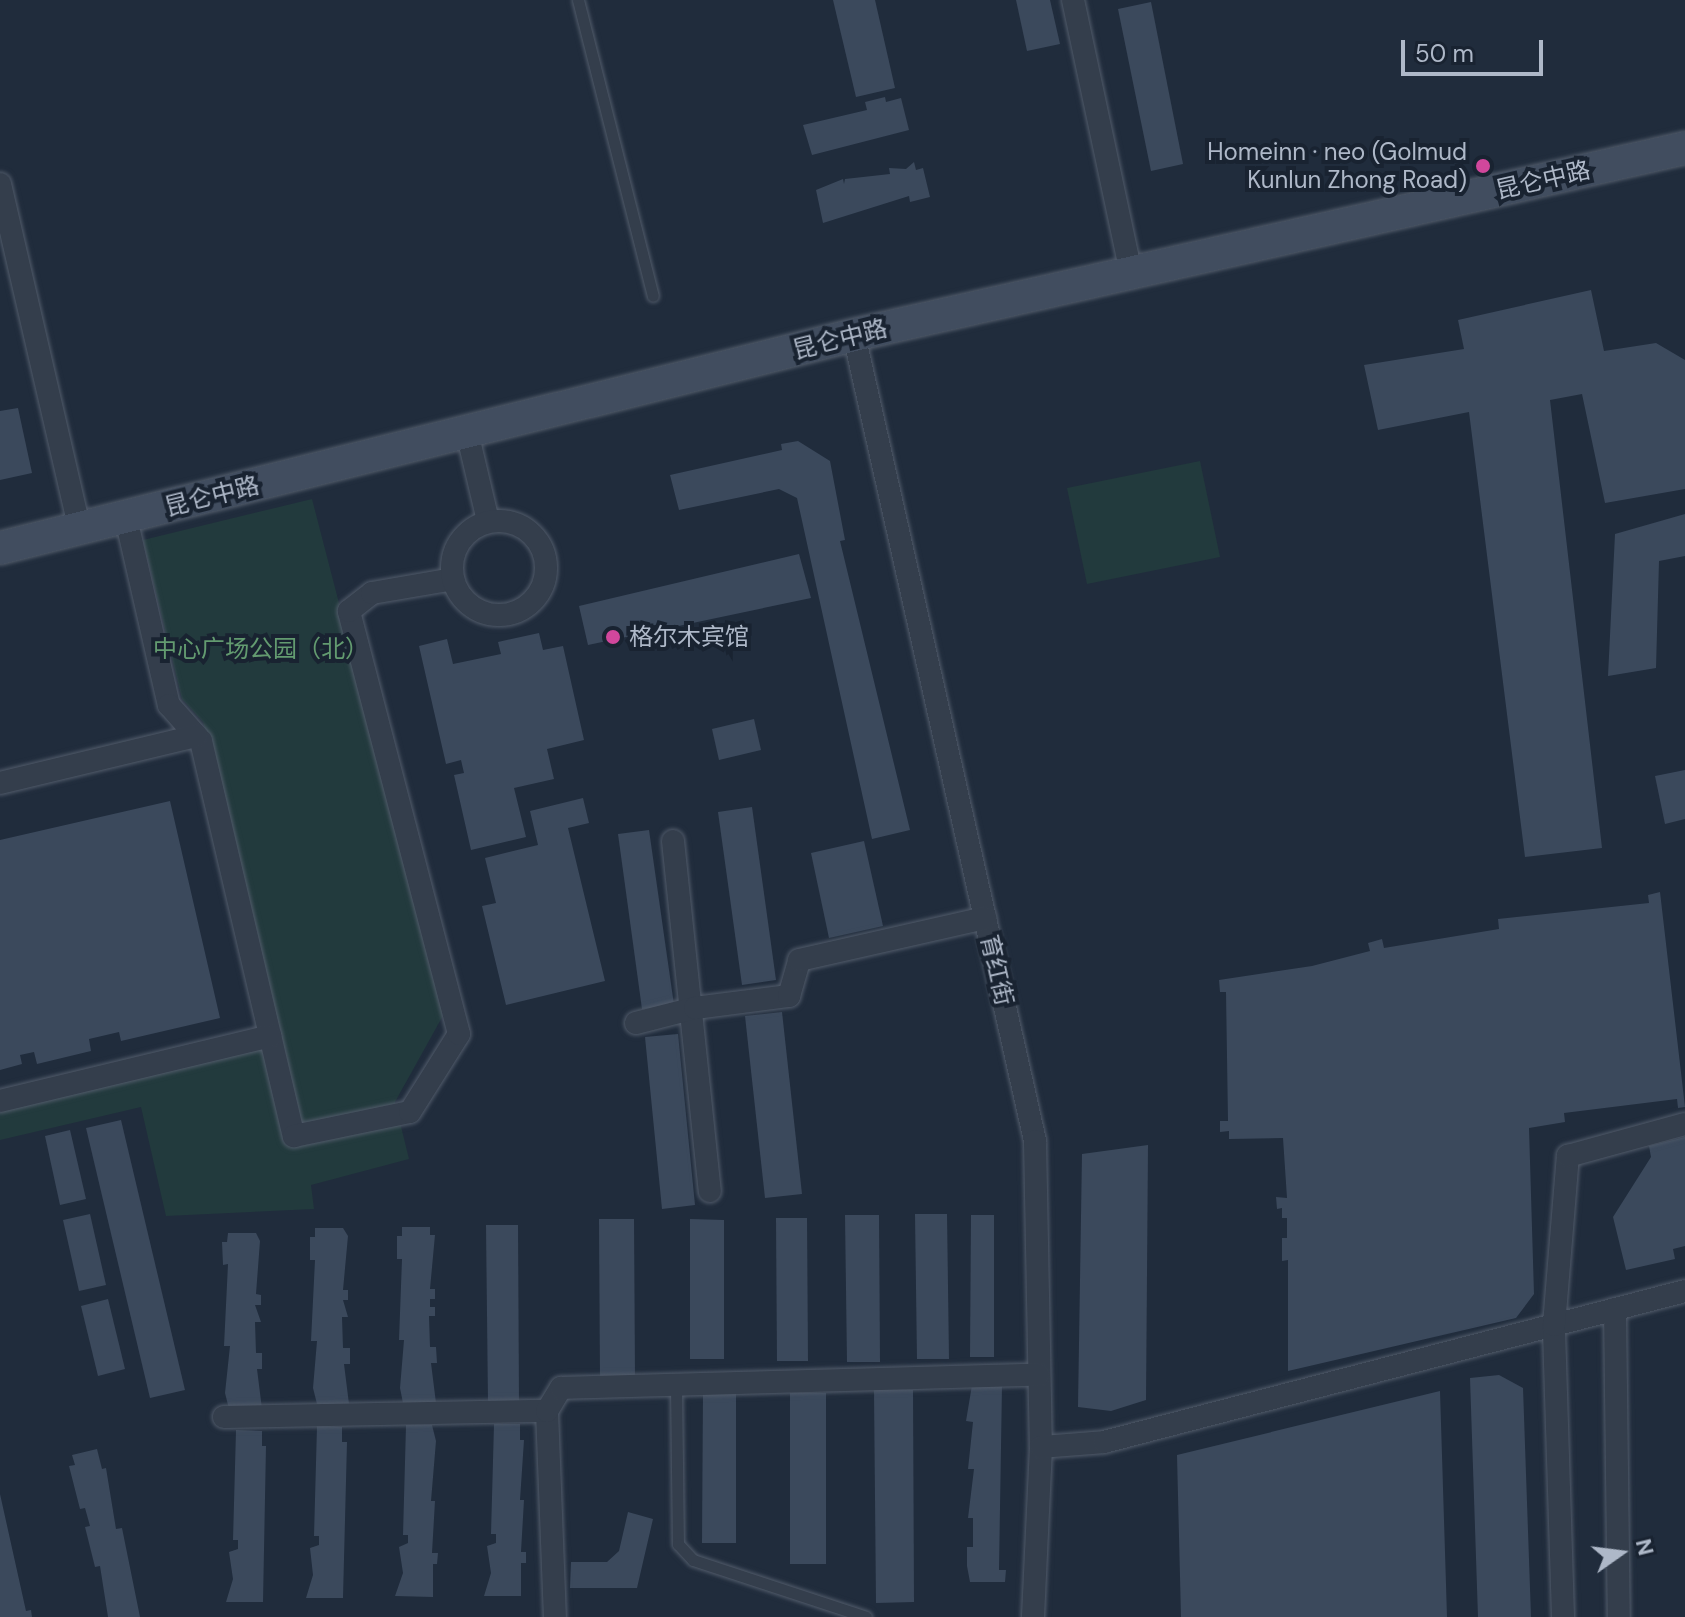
<!DOCTYPE html>
<meta charset="utf-8">
<style>
body{margin:0}
#map{position:relative;width:1685px;height:1617px;overflow:hidden;background:#202c3c;font-family:"DM Sans","Noto Sans SC",sans-serif}
div>[style]{position:absolute}
.green>*{inset:0;background:#223a3d}
.building>*{inset:0;background:#3b495c}
.roads{filter:drop-shadow(0 0 2px #515b6a) drop-shadow(0 0 2px #515b6a)}
.lane>*{height:11px;margin:-5.5px;padding:0 5.5px;transform-origin:5.5px;border-radius:5.5px;background:#343e4c}
.street>*{height:22px;margin:-11px;padding:0 11px;transform-origin:11px;border-radius:11px;background:#343e4c}
.street>.ring{margin:-11px;padding:0;box-sizing:content-box;background:none;border:22px solid #343e4c;border-radius:50%}
.secondary>*{height:32px;margin:-16px;padding:0 16px;transform-origin:16px;border-radius:16px;background:#414d5f}
.dots>*{width:22px;height:22px;translate:-50% -50%;box-sizing:border-box;border:4px solid #192331;border-radius:50%}
span{translate:-50% -50%;white-space:nowrap;text-align:center;line-height:1.15;-webkit-text-stroke:8px #192331;paint-order:stroke}
.poi-label{font-size:24px;color:#aeb8c8}
.right{translate:-100% -50%;text-align:right}
.left{translate:0 -50%;text-align:left}
.street-label{font-size:24px;color:#aeb8c8}
.park-label{font-size:24px;color:#639b70}
.north{position:absolute;left:1581px;top:1513px;width:80px;height:80px;-webkit-text-stroke:6px #192331;paint-order:stroke;rotate:76deg;font-size:22px;font-weight:700;line-height:32px;text-align:center;color:#aeb8c8}
.north::after{content:'';display:block;margin:auto;width:28px;height:36px;background:#aeb8c8;clip-path:polygon(50% 0,100% 100%,50% 72%,0 100%)}
.scale{position:absolute;left:1401px;top:40px;width:142px;height:36px;box-sizing:border-box;border:4px solid #aeb8c8;border-top:0;padding-left:10px;font-size:24px;line-height:28px;white-space:nowrap;color:#aeb8c8;-webkit-text-stroke:6px #192331;paint-order:stroke}
</style>
<div id="map">
<div class="green">
<div style="clip-path:polygon(1200px 461px,1220px 557px,1087px 584px,1067px 488px)"></div>
<div style="clip-path:polygon(312px 499px,445px 1012px,395px 1102px,409px 1159px,311px 1185px,314px 1209px,166px 1216px,141px 1107px,0 1140px,0 1110px,283px 1042px,203px 722px,182px 699px,143px 540px)"></div>
</div>
<div class="building">
<div style="clip-path:polygon(833px 0,875px 0,895px 88px,856px 97px)"></div>
<div style="clip-path:polygon(1016px 0,1050px 0,1060px 44px,1027px 51px)"></div>
<div style="clip-path:polygon(1151px 2px,1183px 164px,1151px 171px,1118px 9px)"></div>
<div style="clip-path:polygon(885px 97px,886px 102px,901px 98px,909px 130px,812px 155px,803px 125px,867px 110px,865px 102px)"></div>
<div style="clip-path:polygon(914px 162px,916px 170px,923px 168px,930px 197px,910px 202px,909px 196px,823px 223px,816px 190px,843px 179px,844px 184px,845px 179px,890px 174px,889px 168px,906px 169px)"></div>
<div style="clip-path:polygon(1591px 290px,1604px 351px,1656px 343px,1685px 360px,1685px 489px,1605px 503px,1582px 394px,1550px 400px,1602px 848px,1525px 857px,1469px 412px,1378px 430px,1364px 365px,1464px 349px,1458px 320px)"></div>
<div style="clip-path:polygon(18px 408px,32px 473px,0 480px,0 411px)"></div>
<div style="clip-path:polygon(798px 441px,830px 461px,845px 540px,840px 541px,910px 830px,872px 839px,797px 498px,779px 489px,679px 510px,670px 475px,782px 450px,781px 444px)"></div>
<div style="clip-path:polygon(1685px 514px,1685px 556px,1659px 561px,1656px 668px,1608px 676px,1615px 534px)"></div>
<div style="clip-path:polygon(799px 554px,811px 598px,588px 645px,579px 606px)"></div>
<div style="clip-path:polygon(539px 633px,543px 650px,563px 646px,584px 740px,547px 749px,554px 779px,514px 788px,526px 837px,471px 850px,454px 775px,464px 773px,461px 760px,446px 764px,419px 646px,447px 639px,453px 664px,501px 654px,498px 642px)"></div>
<div style="clip-path:polygon(754px 719px,761px 750px,719px 760px,712px 729px)"></div>
<div style="clip-path:polygon(1685px 770px,1685px 819px,1665px 824px,1655px 776px)"></div>
<div style="clip-path:polygon(583px 798px,589px 823px,568px 828px,605px 981px,506px 1005px,482px 906px,496px 903px,485px 858px,538px 845px,530px 811px)"></div>
<div style="clip-path:polygon(170px 801px,220px 1018px,121px 1041px,119px 1032px,89px 1039px,91px 1051px,37px 1064px,34px 1052px,20px 1055px,22px 1064px,0 1070px,0 840px)"></div>
<div style="clip-path:polygon(752px 807px,776px 980px,742px 985px,718px 812px)"></div>
<div style="clip-path:polygon(649px 830px,674px 1005px,642px 1009px,618px 834px)"></div>
<div style="clip-path:polygon(864px 841px,883px 926px,829px 938px,811px 853px)"></div>
<div style="clip-path:polygon(1660px 892px,1685px 1107px,1678px 1108px,1677px 1099px,1564px 1113px,1565px 1122px,1529px 1128px,1534px 1294px,1516px 1318px,1288px 1371px,1288px 1260px,1282px 1261px,1282px 1238px,1287px 1238px,1287px 1218px,1282px 1218px,1282px 1208px,1277px 1209px,1276px 1197px,1287px 1198px,1283px 1138px,1229px 1139px,1229px 1131px,1220px 1132px,1220px 1121px,1228px 1121px,1226px 992px,1220px 992px,1219px 980px,1312px 966px,1370px 951px,1368px 943px,1382px 939px,1384px 948px,1499px 929px,1498px 919px,1649px 903px,1648px 895px)"></div>
<div style="clip-path:polygon(782px 1012px,802px 1194px,765px 1198px,745px 1016px)"></div>
<div style="clip-path:polygon(678px 1034px,695px 1205px,662px 1209px,645px 1037px)"></div>
<div style="clip-path:polygon(121px 1120px,185px 1390px,150px 1398px,86px 1128px)"></div>
<div style="clip-path:polygon(70px 1130px,86px 1199px,60px 1205px,45px 1136px)"></div>
<div style="clip-path:polygon(1685px 1137px,1685px 1246px,1673px 1249px,1675px 1259px,1626px 1270px,1613px 1217px,1651px 1157px,1649px 1146px)"></div>
<div style="clip-path:polygon(1148px 1145px,1146px 1400px,1111px 1411px,1078px 1407px,1082px 1154px)"></div>
<div style="clip-path:polygon(90px 1214px,106px 1285px,79px 1291px,63px 1220px)"></div>
<div style="clip-path:polygon(915px 1214px,947px 1214px,949px 1359px,917px 1359px)"></div>
<div style="clip-path:polygon(845px 1215px,879px 1215px,880px 1362px,847px 1362px)"></div>
<div style="clip-path:polygon(971px 1215px,994px 1215px,994px 1357px,970px 1357px)"></div>
<div style="clip-path:polygon(776px 1218px,807px 1218px,808px 1361px,777px 1361px)"></div>
<div style="clip-path:polygon(599px 1219px,634px 1219px,635px 1378px,600px 1378px)"></div>
<div style="clip-path:polygon(690px 1219px,724px 1220px,724px 1359px,690px 1359px)"></div>
<div style="clip-path:polygon(486px 1225px,518px 1225px,519px 1402px,488px 1402px)"></div>
<div style="clip-path:polygon(402px 1227px,430px 1227px,430px 1235px,435px 1235px,430px 1289px,435px 1289px,435px 1299px,430px 1299px,430px 1307px,435px 1307px,435px 1316px,429px 1316px,430px 1347px,436px 1347px,437px 1363px,431px 1363px,436px 1403px,403px 1403px,400px 1388px,404px 1340px,399px 1340px,402px 1259px,397px 1259px,397px 1236px,402px 1236px)"></div>
<div style="clip-path:polygon(315px 1228px,343px 1228px,348px 1236px,343px 1290px,348px 1290px,348px 1300px,343px 1300px,348px 1317px,342px 1317px,343px 1348px,350px 1348px,350px 1364px,344px 1364px,349px 1404px,317px 1404px,313px 1388px,317px 1341px,311px 1341px,315px 1260px,310px 1260px,310px 1237px,315px 1237px)"></div>
<div style="clip-path:polygon(228px 1233px,256px 1233px,260px 1241px,256px 1294px,261px 1295px,261px 1305px,255px 1305px,261px 1322px,255px 1322px,256px 1353px,262px 1353px,262px 1369px,257px 1369px,262px 1409px,229px 1409px,225px 1393px,230px 1346px,224px 1346px,228px 1264px,223px 1265px,222px 1242px,227px 1242px)"></div>
<div style="clip-path:polygon(108px 1299px,125px 1369px,98px 1376px,81px 1306px)"></div>
<div style="clip-path:polygon(1499px 1375px,1523px 1388px,1531px 1617px,1478px 1617px,1470px 1378px)"></div>
<div style="clip-path:polygon(972px 1385px,1002px 1386px,999px 1570px,1006px 1570px,1005px 1582px,970px 1582px,967px 1566px,967px 1547px,973px 1547px,973px 1518px,968px 1518px,974px 1469px,968px 1469px,973px 1422px,966px 1421px)"></div>
<div style="clip-path:polygon(874px 1390px,913px 1390px,914px 1602px,876px 1603px)"></div>
<div style="clip-path:polygon(703px 1391px,736px 1391px,736px 1543px,702px 1543px)"></div>
<div style="clip-path:polygon(1440px 1391px,1447px 1617px,1181px 1617px,1177px 1455px)"></div>
<div style="clip-path:polygon(790px 1393px,826px 1393px,826px 1564px,790px 1564px)"></div>
<div style="clip-path:polygon(494px 1424px,520px 1424px,520px 1440px,524px 1440px,520px 1500px,524px 1500px,521px 1552px,526px 1552px,526px 1563px,521px 1563px,521px 1596px,484px 1596px,491px 1573px,487px 1546px,496px 1543px,496px 1534px,491px 1534px)"></div>
<div style="clip-path:polygon(406px 1425px,432px 1425px,436px 1441px,431px 1501px,435px 1501px,432px 1553px,438px 1553px,437px 1564px,433px 1564px,433px 1597px,395px 1596px,403px 1573px,399px 1547px,408px 1543px,408px 1535px,403px 1535px)"></div>
<div style="clip-path:polygon(317px 1426px,342px 1427px,342px 1442px,347px 1442px,343px 1598px,306px 1598px,313px 1575px,310px 1548px,319px 1545px,319px 1536px,314px 1536px)"></div>
<div style="clip-path:polygon(236px 1430px,262px 1431px,262px 1446px,266px 1446px,263px 1602px,226px 1602px,233px 1579px,229px 1552px,238px 1549px,238px 1540px,233px 1540px)"></div>
<div style="clip-path:polygon(97px 1449px,102px 1469px,106px 1468px,116px 1529px,122px 1528px,140px 1617px,108px 1617px,100px 1566px,95px 1567px,85px 1527px,90px 1526px,85px 1508px,80px 1509px,69px 1466px,75px 1465px,72px 1455px)"></div>
<div style="clip-path:polygon(0 1494px,26px 1611px,31px 1610px,32px 1617px,0 1617px)"></div>
<div style="clip-path:polygon(628px 1512px,653px 1519px,637px 1588px,570px 1588px,571px 1562px,607px 1562px,619px 1551px)"></div>
</div>
<div class="roads">
<div class="lane">
<div style="left:578px;top:0;width:305px;rotate:75.8deg"></div>
<div style="left:676px;top:1385px;width:159px;rotate:89.3deg"></div>
<div style="left:678px;top:1544px;width:22px;rotate:47deg"></div>
<div style="left:693px;top:1560px;width:182px;rotate:18.2deg"></div>
</div>
<div class="street">
<div style="left:1073px;top:0;width:279px;rotate:78deg"></div>
<div style="left:0;top:184px;width:355px;rotate:77deg"></div>
<div style="left:854px;top:335px;width:826px;rotate:77.34deg"></div>
<div style="left:1035px;top:1141px;width:306px;rotate:88.9deg"></div>
<div style="left:1041px;top:1447px;width:170px;rotate:92.7deg"></div>
<div style="left:467px;top:432px;width:91px;rotate:76.7deg"></div>
<div style="left:126px;top:518px;width:192px;rotate:77.1deg"></div>
<div style="left:169px;top:705px;width:48px;rotate:48.4deg"></div>
<div style="left:201px;top:741px;width:406px;rotate:76.8deg"></div>
<div style="left:294px;top:1136px;width:118px;rotate:-11.7deg"></div>
<div style="left:410px;top:1112px;width:92px;rotate:-57.9deg"></div>
<div style="left:459px;top:1034px;width:437px;rotate:-104.6deg"></div>
<div style="left:349px;top:611px;width:29px;rotate:-38deg"></div>
<div style="left:372px;top:593px;width:82px;rotate:-9.8deg"></div>
<div class="ring" style="left:452px;top:521px;width:72px;height:72px"></div>
<div style="left:0;top:783px;width:202px;rotate:-13.5deg"></div>
<div style="left:673px;top:841px;width:352px;rotate:84deg"></div>
<div style="left:636px;top:1023px;width:61px;rotate:-14.3deg"></div>
<div style="left:695px;top:1008px;width:95px;rotate:-7.3deg"></div>
<div style="left:789px;top:996px;width:37px;rotate:-74deg"></div>
<div style="left:799px;top:960px;width:191px;rotate:-12.7deg"></div>
<div style="left:0;top:1101px;width:278px;rotate:-13.5deg"></div>
<div style="left:1615px;top:1309px;width:308px;rotate:89.3deg"></div>
<div style="left:547px;top:1411px;width:206px;rotate:87.8deg"></div>
<div style="left:224px;top:1417px;width:323px;rotate:-1.1deg"></div>
<div style="left:547px;top:1411px;width:27px;rotate:-59deg"></div>
<div style="left:561px;top:1388px;width:478px;rotate:-1.6deg"></div>
<div style="left:1041px;top:1447px;width:63px;rotate:-4.5deg"></div>
<div style="left:1104px;top:1442px;width:600px;rotate:-14.57deg"></div>
<div style="left:1563px;top:1617px;width:292px;rotate:-91.8deg"></div>
<div style="left:1554px;top:1325px;width:170px;rotate:-85.3deg"></div>
<div style="left:1568px;top:1156px;width:121px;rotate:-15.3deg"></div>
</div>
<div class="secondary">
<div style="left:0;top:548px;width:880px;rotate:-14deg"></div>
<div style="left:854px;top:335px;width:852px;rotate:-12.68deg"></div>
</div>
</div>
<div class="dots">
<div style="left:1483px;top:166px;background:#d1479c"></div>
<div style="left:613px;top:637px;background:#d1479c"></div>
</div>
<div class="poi-label">
<span class="right" style="left:1467px;top:166px">Homeinn · neo (Golmud<br>Kunlun Zhong Road)</span>
<span class="left" style="left:629px;top:637px">格尔木宾馆</span>
</div>
<div class="street-label">
<span style="left:1543px;top:180px;rotate:-13deg">昆仑中路</span>
<span style="left:840px;top:339px;rotate:-14deg">昆仑中路</span>
<span style="left:212px;top:496px;rotate:-14deg">昆仑中路</span>
<span style="left:997px;top:970px;rotate:77deg">育红街</span>
</div>
<div class="park-label">
<span style="left:261px;top:649px">中心广场公园（北）</span>
</div>
<div class="north">N</div>
<div class="scale">50 m</div>
</div>
